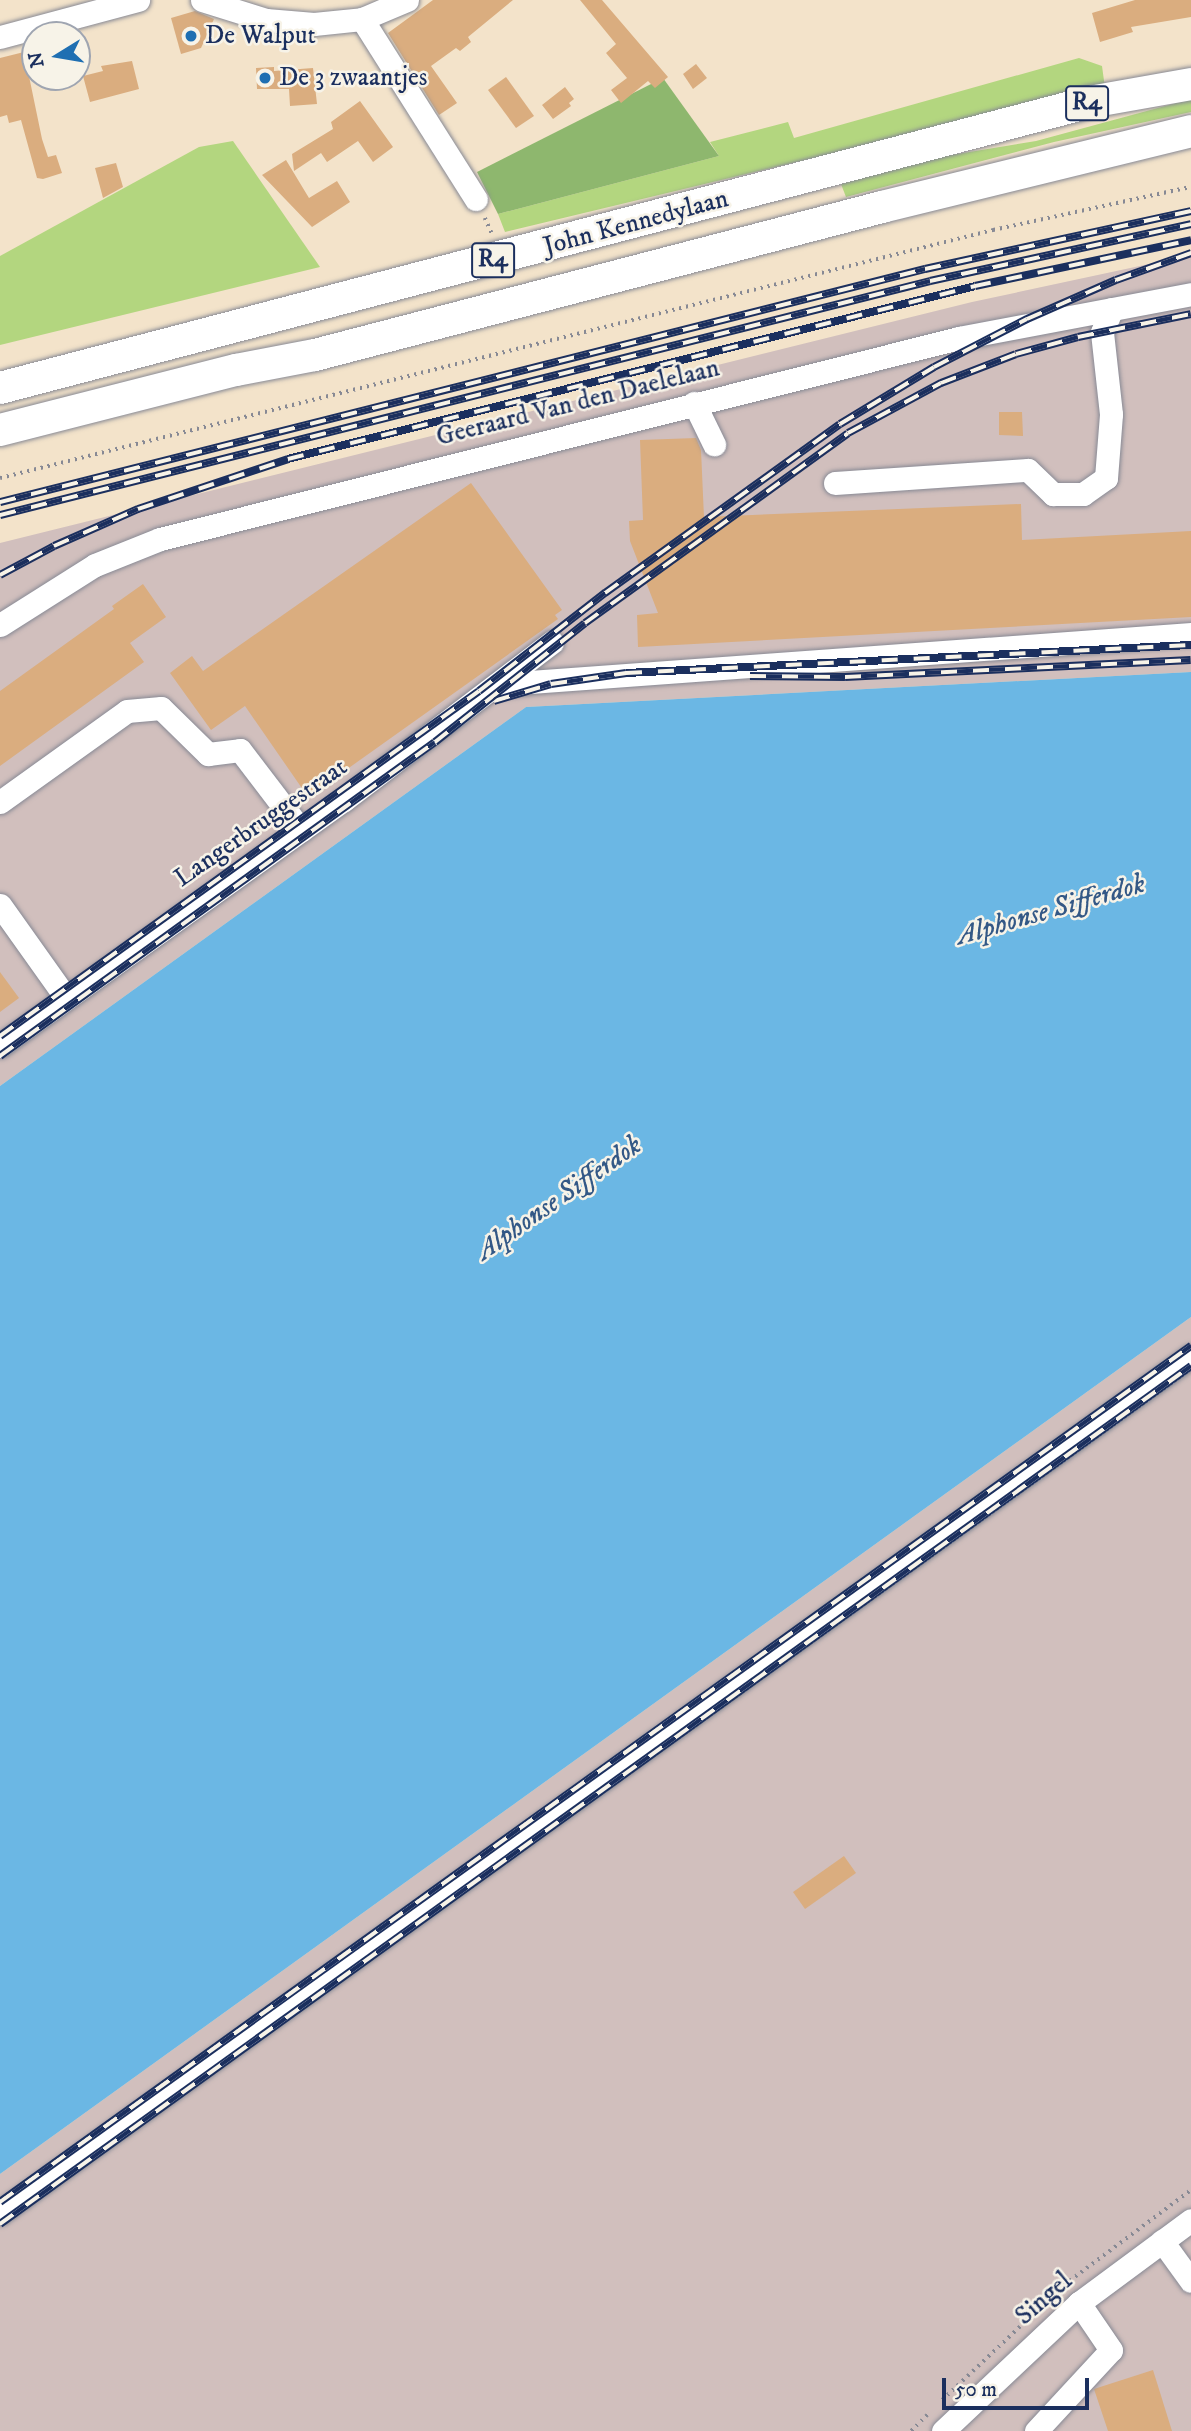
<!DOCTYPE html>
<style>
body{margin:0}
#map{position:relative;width:1191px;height:2431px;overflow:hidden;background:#f3e3ca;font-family:"IM FELL DW Pica",serif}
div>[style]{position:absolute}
.industrial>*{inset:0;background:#d1bfbd}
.green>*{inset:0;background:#b3d67f}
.forest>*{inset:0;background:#8eb76e}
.water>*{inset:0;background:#6bb7e4}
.building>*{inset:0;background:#daad7f}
.path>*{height:3.5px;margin-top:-1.75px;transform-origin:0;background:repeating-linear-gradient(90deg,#878994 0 2px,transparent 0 7px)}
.roads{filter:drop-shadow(0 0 2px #878994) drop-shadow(0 0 2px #878994)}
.minor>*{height:23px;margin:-11.5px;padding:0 11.5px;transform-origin:11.5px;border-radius:11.5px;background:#fff}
.highway>*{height:32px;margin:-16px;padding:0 16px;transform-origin:16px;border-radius:16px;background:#fff}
.rail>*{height:8px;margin-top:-4px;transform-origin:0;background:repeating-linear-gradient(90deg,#f7f3e8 0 16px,#1b2f5e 0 32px);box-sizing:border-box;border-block:2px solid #1b2f5e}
.dots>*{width:19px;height:19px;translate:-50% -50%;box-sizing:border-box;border:4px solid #f7f3e8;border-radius:50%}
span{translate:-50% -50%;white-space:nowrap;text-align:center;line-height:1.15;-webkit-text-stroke:5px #f7f3e8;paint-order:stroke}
.shield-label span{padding:2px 5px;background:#f7f3e8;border:2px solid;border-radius:5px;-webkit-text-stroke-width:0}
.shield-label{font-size:24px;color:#1b2f5e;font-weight:700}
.poi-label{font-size:26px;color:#1b2f5e}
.left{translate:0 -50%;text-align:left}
.street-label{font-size:26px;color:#1b2f5e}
.water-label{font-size:28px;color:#335886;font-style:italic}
.north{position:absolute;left:21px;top:21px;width:70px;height:70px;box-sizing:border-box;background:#f7f3e8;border:2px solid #9fa5b1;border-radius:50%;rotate:259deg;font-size:19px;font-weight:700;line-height:28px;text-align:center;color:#1b2f5e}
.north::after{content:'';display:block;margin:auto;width:24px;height:32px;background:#1f6fb2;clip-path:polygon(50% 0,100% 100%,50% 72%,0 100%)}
.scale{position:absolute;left:942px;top:2378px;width:147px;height:32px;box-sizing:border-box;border:4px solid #1b2f5e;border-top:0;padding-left:9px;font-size:21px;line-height:24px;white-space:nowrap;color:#1b2f5e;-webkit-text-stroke:5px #f7f3e8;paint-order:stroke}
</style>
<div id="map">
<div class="industrial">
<div style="clip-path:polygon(1191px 255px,1191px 672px,526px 707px,0 1086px,0 543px,972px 302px)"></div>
<div style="clip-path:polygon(1191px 1317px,1191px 2431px,0 2431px,0 2174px)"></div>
</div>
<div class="green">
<div style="clip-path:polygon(1079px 58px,1102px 66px,1105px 88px,505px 232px,498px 214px,719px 156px,710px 142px,788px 122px,794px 138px)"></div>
<div style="clip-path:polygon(1191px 99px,1191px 112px,1054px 142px,846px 197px,841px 184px,939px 157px,1036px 141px)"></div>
<div style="clip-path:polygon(233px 141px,320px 267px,0 345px,0 256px,199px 147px)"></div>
</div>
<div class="forest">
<div style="clip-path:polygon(663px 78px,719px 156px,498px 214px,477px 172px)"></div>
</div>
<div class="water">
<div style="clip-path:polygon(1191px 672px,1191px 1317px,0 2174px,0 1086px,526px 707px)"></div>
</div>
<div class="building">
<div style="clip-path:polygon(433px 0,513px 0,468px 37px,471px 42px,460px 51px,456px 48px,431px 66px,457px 103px,439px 115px,388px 33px)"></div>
<div style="clip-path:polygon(580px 0,602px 0,668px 77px,655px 88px,648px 81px,621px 103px,611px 90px,627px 78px,606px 53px,616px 44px)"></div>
<div style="clip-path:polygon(1135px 0,1191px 0,1191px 17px,1131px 27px,1133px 32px,1100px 42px,1092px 13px)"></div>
<div style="clip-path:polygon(195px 11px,214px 19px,201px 48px,181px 54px,171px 18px)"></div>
<div style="clip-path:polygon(24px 52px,42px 139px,48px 157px,56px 155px,62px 173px,43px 179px,37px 178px,21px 120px,9px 123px,7px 115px,0 117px,0 58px)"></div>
<div style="clip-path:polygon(132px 61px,139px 89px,90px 102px,83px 76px,103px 71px,101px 66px)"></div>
<div style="clip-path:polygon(696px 64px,707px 78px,693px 89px,683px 74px)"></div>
<div style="clip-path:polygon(274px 67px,274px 71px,313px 68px,317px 104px,290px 106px,289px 89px,257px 89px,256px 68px)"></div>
<div style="clip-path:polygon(506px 77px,534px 116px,516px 128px,488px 90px)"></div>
<div style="clip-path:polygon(565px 87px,574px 99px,569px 103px,571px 106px,553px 119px,542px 105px)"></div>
<div style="clip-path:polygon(360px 101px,393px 147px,373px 162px,358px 141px,327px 162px,321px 153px,294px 171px,292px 154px,333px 129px,331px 122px)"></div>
<div style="clip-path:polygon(286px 160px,309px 198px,337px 181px,350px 202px,312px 227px,262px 175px)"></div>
<div style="clip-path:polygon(116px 163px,123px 187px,103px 198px,95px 168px)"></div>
<div style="clip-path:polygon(999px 412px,1022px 412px,1023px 436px,999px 435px)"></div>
<div style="clip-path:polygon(696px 438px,701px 450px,704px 517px,1021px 504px,1022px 540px,1191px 531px,1191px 617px,638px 647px,637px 615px,658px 613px,630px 541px,629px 521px,643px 520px,640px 440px)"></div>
<div style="clip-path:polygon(471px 483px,562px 610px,555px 615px,558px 619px,308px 797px,245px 706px,211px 730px,170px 673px,192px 656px,203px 671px)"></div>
<div style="clip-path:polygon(143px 584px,166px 617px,130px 643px,144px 662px,0 766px,0 691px,114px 609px,112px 606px)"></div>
<div style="clip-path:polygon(0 972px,19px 998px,0 1012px)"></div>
<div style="clip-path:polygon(844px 1856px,856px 1873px,805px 1909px,793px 1892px)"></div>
<div style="clip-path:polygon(1153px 2370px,1172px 2431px,1108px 2431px,1094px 2389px)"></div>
</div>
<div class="path">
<div style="left:485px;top:218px;width:17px;rotate:66deg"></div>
<div style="left:0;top:478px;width:1024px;rotate:-14.02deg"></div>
<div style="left:993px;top:230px;width:203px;rotate:-12.3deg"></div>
<div style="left:942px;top:2400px;width:168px;rotate:-43.3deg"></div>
<div style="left:1064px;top:2285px;width:159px;rotate:-36.8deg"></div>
<div style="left:911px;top:2431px;width:23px;rotate:-45deg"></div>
</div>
<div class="roads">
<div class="minor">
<div style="left:202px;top:0;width:67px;rotate:17.4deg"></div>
<div style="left:266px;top:20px;width:48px;rotate:4.8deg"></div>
<div style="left:314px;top:24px;width:48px;rotate:-5.9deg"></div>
<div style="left:362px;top:19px;width:49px;rotate:-22.9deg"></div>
<div style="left:362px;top:19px;width:213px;rotate:57.7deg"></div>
<div style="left:0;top:37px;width:143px;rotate:-15deg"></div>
<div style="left:694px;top:403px;width:46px;rotate:64deg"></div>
<div style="left:835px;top:483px;width:193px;rotate:-3.9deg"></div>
<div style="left:1028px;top:470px;width:35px;rotate:44deg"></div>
<div style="left:1053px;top:494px;width:30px"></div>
<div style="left:1083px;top:494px;width:28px;rotate:-35deg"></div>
<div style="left:1106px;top:478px;width:64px;rotate:-85.5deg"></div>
<div style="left:1111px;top:414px;width:82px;rotate:-96.3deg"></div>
<div style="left:1102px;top:332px;width:25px;rotate:-67deg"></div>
<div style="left:0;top:625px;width:112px;rotate:-32.3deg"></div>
<div style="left:95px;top:565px;width:70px;rotate:-21.8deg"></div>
<div style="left:160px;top:539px;width:824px;rotate:-14.12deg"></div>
<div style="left:959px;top:338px;width:236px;rotate:-10.7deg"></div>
<div style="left:492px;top:688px;width:38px;rotate:-9deg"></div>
<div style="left:530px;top:682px;width:663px;rotate:-4.15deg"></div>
<div style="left:0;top:802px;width:156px;rotate:-35.6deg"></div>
<div style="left:127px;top:711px;width:34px;rotate:-5deg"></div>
<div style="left:161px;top:708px;width:66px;rotate:44.4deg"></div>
<div style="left:208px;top:754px;width:32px;rotate:-7deg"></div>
<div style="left:240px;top:750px;width:101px;rotate:52.7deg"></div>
<div style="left:0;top:905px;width:114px;rotate:54.6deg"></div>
<div style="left:0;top:1046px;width:423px;rotate:-35.6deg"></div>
<div style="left:344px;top:800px;width:261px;rotate:-37.2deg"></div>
<div style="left:0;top:2213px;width:1467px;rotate:-35.74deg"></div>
<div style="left:1162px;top:2241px;width:49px;rotate:54.1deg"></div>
<div style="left:943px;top:2431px;width:187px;rotate:-43.3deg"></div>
<div style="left:1079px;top:2303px;width:139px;rotate:-36.5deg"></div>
<div style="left:1036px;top:2431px;width:110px;rotate:-47.2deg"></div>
<div style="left:1111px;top:2350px;width:57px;rotate:-124.2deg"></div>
</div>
<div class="highway">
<div style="left:0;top:388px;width:1127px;rotate:-14.7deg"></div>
<div style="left:1090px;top:102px;width:103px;rotate:-10.1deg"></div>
<div style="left:0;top:430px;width:244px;rotate:-14.3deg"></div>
<div style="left:236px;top:370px;width:80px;rotate:-10.8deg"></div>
<div style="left:315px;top:355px;width:586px;rotate:-14.63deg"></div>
<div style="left:882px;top:207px;width:318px;rotate:-13.8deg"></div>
</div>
</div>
<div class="rail">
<div style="left:0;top:502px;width:954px;rotate:-14.14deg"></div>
<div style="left:925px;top:269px;width:272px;rotate:-12.3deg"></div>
<div style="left:0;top:515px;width:959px;rotate:-14.12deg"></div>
<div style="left:930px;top:281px;width:267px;rotate:-12.3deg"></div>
<div style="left:0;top:575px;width:61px;rotate:-28.2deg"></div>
<div style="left:54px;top:546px;width:92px;rotate:-23.8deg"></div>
<div style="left:138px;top:509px;width:158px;rotate:-18.4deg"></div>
<div style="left:288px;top:459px;width:708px;rotate:-14.13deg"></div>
<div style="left:975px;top:286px;width:221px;rotate:-12deg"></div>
<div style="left:750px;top:676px;width:95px;rotate:0.6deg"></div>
<div style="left:845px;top:677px;width:346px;rotate:-2.8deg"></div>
<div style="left:494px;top:701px;width:59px;rotate:-16.6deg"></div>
<div style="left:551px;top:684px;width:76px;rotate:-8.3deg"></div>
<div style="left:626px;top:673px;width:566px;rotate:-2.84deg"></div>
<div style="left:0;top:1036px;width:590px;rotate:-35.76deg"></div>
<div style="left:479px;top:691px;width:160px;rotate:-37.9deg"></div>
<div style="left:605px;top:593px;width:289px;rotate:-35.7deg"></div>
<div style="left:840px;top:424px;width:110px;rotate:-31.2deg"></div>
<div style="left:934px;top:367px;width:105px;rotate:-27.3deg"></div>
<div style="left:1027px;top:319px;width:97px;rotate:-23.7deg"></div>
<div style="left:1116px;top:280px;width:80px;rotate:-19.8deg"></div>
<div style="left:0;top:1056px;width:536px;rotate:-35.82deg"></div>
<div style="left:435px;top:742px;width:191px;rotate:-38.4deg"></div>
<div style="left:585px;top:623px;width:324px;rotate:-35.8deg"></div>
<div style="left:848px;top:433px;width:106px;rotate:-28.3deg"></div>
<div style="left:941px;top:383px;width:80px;rotate:-21.1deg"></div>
<div style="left:1016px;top:354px;width:64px;rotate:-15.3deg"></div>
<div style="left:1078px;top:337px;width:115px;rotate:-11.5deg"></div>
<div style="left:0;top:2202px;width:1467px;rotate:-35.71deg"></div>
<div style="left:0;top:2224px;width:1468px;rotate:-35.77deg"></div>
</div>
<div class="dots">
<div style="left:191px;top:36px;background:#1f6fb2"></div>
<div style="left:265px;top:78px;background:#1f6fb2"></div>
</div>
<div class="shield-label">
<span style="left:1087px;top:103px">R4</span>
<span style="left:493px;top:260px">R4</span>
</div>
<div class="poi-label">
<span class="left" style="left:205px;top:36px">De Walput</span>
<span class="left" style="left:279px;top:78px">De 3 zwaantjes</span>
</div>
<div class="street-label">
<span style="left:636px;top:223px;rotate:-15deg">John Kennedylaan</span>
<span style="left:578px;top:403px;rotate:-14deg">Geeraard Van den Daelelaan</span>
<span style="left:261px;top:823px;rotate:-35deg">Langerbruggestraat</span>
<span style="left:1044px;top:2299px;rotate:-41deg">Singel</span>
</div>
<div class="water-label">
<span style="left:1051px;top:910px;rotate:-16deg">Alphonse Sifferdok</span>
<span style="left:559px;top:1198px;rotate:-35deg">Alphonse Sifferdok</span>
</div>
<div class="north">N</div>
<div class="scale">50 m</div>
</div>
